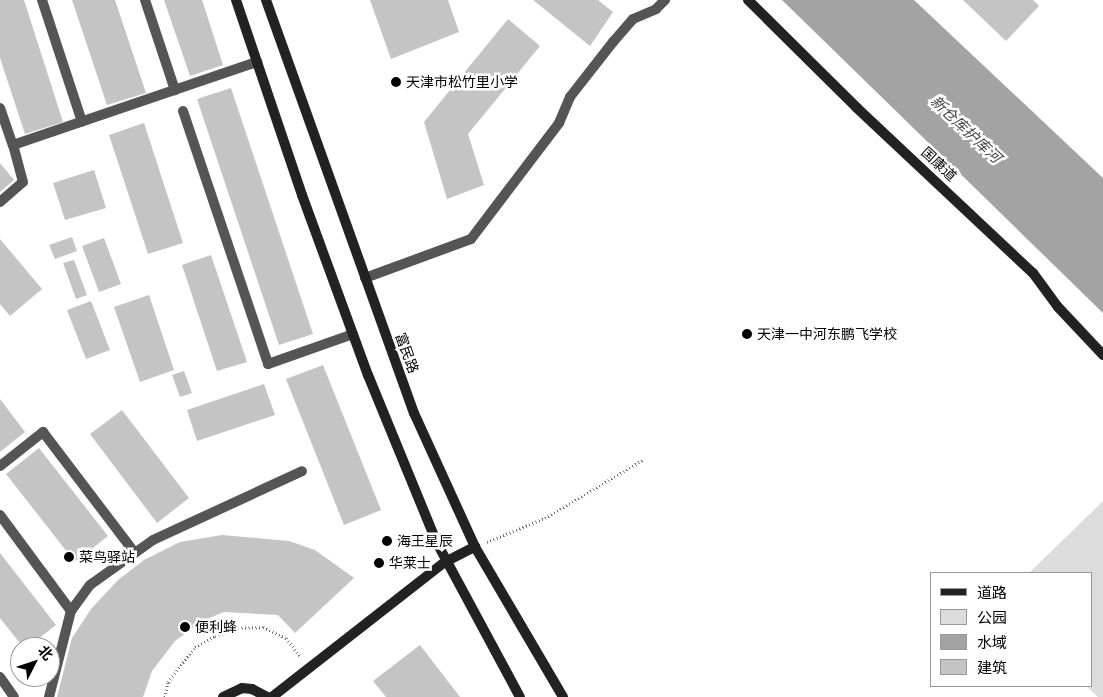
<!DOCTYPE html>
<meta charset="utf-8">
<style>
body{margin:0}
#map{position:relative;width:1103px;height:697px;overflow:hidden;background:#fff;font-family:Helvetica,"Noto Sans SC",sans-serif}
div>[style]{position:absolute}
.green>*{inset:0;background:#dcdcdc}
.water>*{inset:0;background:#a3a3a3}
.building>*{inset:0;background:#c4c4c4}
.path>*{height:3px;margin-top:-1.5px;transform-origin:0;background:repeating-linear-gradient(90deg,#777 0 1px,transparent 0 3.5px)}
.street>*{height:10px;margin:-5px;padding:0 5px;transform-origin:5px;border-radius:5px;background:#555}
.secondary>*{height:10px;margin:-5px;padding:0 5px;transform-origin:5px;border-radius:5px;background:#222}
.dots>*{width:14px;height:14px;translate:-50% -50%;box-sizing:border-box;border:2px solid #fff;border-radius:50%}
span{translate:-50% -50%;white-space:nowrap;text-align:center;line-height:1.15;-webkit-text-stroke:5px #fff;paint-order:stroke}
.poi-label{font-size:14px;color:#000}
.left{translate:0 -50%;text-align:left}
.street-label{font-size:14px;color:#000}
.water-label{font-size:15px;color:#444;font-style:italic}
.legend{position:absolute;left:930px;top:572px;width:162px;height:115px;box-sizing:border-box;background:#fff;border:1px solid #999;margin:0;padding:6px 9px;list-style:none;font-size:15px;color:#000}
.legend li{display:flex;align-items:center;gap:10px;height:25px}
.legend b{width:25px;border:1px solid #999}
.north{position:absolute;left:10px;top:637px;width:50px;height:50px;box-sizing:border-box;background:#fff;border:1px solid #999;border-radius:50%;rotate:49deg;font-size:14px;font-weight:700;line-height:20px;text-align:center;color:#000}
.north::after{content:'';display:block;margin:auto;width:18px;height:22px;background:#000;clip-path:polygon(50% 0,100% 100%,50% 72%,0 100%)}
</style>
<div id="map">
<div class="green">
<div style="clip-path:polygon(1103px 501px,1103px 697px,1098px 697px,1086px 686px,1092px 686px,1092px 573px,1029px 573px)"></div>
</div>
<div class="water">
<div style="clip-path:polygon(782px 0,914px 0,1103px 178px,1103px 313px)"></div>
</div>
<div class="building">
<div style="clip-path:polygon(0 0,24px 0,63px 122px,25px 134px,0 58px)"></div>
<div style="clip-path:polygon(72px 0,115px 0,146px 93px,107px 105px)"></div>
<div style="clip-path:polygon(164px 0,202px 0,223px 65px,190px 76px)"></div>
<div style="clip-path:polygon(370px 0,448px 0,459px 32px,391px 59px)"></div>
<div style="clip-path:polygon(533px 0,598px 0,613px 12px,590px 46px)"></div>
<div style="clip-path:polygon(963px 0,1033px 0,1039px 6px,1006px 41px)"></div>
<div style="clip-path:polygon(508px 19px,540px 46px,468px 134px,484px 185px,447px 199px,424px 122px)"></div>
<div style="clip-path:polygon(231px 88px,313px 334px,279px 345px,197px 99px)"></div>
<div style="clip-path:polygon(144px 123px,183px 243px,148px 254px,109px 135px)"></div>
<div style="clip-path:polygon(0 163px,14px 180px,0 192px)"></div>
<div style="clip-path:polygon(94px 170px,106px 208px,65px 220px,53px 183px)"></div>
<div style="clip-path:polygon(72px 237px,77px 251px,55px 259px,49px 245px)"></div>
<div style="clip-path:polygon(104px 238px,121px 284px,99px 292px,82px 246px)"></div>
<div style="clip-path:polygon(0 239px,42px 289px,10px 316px,0 304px)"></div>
<div style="clip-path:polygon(211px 255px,247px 362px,217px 371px,182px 265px)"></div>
<div style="clip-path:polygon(74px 260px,87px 295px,76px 299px,63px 263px)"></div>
<div style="clip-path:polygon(149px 295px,174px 370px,140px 382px,114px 307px)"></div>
<div style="clip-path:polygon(91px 301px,110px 350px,86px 359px,67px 310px)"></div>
<div style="clip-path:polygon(323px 365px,381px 510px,344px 525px,286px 379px)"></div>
<div style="clip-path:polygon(184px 371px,192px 393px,180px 397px,172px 375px)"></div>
<div style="clip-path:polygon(264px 384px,275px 415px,197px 441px,187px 410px)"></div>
<div style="clip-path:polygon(0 399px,25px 432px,0 452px)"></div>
<div style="clip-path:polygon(122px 410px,189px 498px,157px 523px,90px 434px)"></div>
<div style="clip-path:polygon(39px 448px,108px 536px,75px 562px,6px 474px)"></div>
<div style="clip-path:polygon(222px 535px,289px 541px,315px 550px,354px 578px,295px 633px,278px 615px,224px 612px,202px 621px,175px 641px,152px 671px,143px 697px,57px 697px,72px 638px,91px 609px,118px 580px,144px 560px,180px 542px)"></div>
<div style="clip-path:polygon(0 553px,56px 625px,28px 647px,23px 647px,0 618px)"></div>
<div style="clip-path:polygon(420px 645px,460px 697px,386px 697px,373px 681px)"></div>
</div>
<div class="path">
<div style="left:487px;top:542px;width:63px;rotate:-22.5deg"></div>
<div style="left:545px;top:518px;width:115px;rotate:-30.8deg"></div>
<div style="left:165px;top:697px;width:15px;rotate:-79deg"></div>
<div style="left:168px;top:682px;width:44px;rotate:-52.4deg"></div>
<div style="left:195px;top:647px;width:23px;rotate:-29deg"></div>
<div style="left:215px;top:636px;width:24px;rotate:-19deg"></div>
<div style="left:238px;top:628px;width:25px;rotate:-2deg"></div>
<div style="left:263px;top:627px;width:25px;rotate:26deg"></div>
<div style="left:286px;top:638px;width:24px;rotate:52deg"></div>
</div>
<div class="street">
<div style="left:42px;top:0;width:128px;rotate:71.8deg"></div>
<div style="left:145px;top:0;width:95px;rotate:71.6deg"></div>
<div style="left:0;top:108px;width:39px;rotate:71deg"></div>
<div style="left:13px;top:145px;width:258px;rotate:-18.8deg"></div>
<div style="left:183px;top:111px;width:267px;rotate:71.4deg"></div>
<div style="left:268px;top:364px;width:90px;rotate:-19.4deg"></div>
<div style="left:0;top:202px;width:30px;rotate:-41deg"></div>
<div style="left:23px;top:182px;width:38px;rotate:-105deg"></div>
<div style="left:365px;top:278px;width:113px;rotate:-20.2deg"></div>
<div style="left:471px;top:239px;width:146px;rotate:-52.8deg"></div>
<div style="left:559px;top:123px;width:28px;rotate:-67deg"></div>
<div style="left:570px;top:97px;width:70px;rotate:-52deg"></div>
<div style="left:613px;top:42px;width:30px;rotate:-49deg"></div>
<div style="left:633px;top:19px;width:25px;rotate:-23deg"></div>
<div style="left:656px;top:9px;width:13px;rotate:-45deg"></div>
<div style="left:0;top:466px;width:55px;rotate:-38.3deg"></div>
<div style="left:43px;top:432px;width:152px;rotate:52.8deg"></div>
<div style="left:0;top:515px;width:119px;rotate:53.5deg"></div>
<div style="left:0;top:677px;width:24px;rotate:55deg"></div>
<div style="left:49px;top:697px;width:89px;rotate:-75.7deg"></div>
<div style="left:71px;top:611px;width:32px;rotate:-54deg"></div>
<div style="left:90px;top:585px;width:77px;rotate:-35.5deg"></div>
<div style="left:153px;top:540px;width:164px;rotate:-24.8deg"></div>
</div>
<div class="secondary">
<div style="left:236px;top:0;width:206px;rotate:71.3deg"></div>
<div style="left:302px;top:195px;width:192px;rotate:69.9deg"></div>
<div style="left:368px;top:375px;width:182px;rotate:67.7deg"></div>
<div style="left:437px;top:543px;width:175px;rotate:61.7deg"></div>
<div style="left:266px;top:0;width:439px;rotate:70.3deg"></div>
<div style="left:414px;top:413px;width:147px;rotate:65.5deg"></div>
<div style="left:475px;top:547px;width:174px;rotate:59.6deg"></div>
<div style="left:748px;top:0;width:153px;rotate:44.7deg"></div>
<div style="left:857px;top:108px;width:241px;rotate:43.2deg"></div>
<div style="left:1033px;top:273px;width:42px;rotate:53.7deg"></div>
<div style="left:1058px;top:307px;width:66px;rotate:46.8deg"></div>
<div style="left:223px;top:697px;width:21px;rotate:-25deg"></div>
<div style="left:242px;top:688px;width:10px;rotate:6deg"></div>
<div style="left:252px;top:689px;width:17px;rotate:28deg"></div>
<div style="left:272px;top:697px;width:219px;rotate:-38deg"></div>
<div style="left:445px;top:562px;width:34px;rotate:-27deg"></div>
</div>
<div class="dots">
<div style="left:396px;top:82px;background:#000"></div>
<div style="left:747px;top:334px;background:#000"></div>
<div style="left:387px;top:541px;background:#000"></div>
<div style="left:69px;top:557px;background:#000"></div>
<div style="left:379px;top:563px;background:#000"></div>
<div style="left:185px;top:627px;background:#000"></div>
</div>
<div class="poi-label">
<span class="left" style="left:406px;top:82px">天津市松竹里小学</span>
<span class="left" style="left:757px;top:334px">天津一中河东鹏飞学校</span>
<span class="left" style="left:397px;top:541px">海王星辰</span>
<span class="left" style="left:79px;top:557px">菜鸟驿站</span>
<span class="left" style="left:389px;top:563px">华莱士</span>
<span class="left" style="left:195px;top:627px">便利蜂</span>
</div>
<div class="street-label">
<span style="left:939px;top:164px;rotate:43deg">国康道</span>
<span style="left:407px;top:353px;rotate:70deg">富民路</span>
</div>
<div class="water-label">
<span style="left:966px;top:129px;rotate:43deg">新仓库护库河</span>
</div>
<ul class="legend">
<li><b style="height:6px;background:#222"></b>道路</li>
<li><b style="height:14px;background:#dcdcdc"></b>公园</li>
<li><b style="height:14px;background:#a3a3a3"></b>水域</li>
<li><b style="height:14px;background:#c4c4c4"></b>建筑</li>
</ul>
<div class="north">北</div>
</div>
